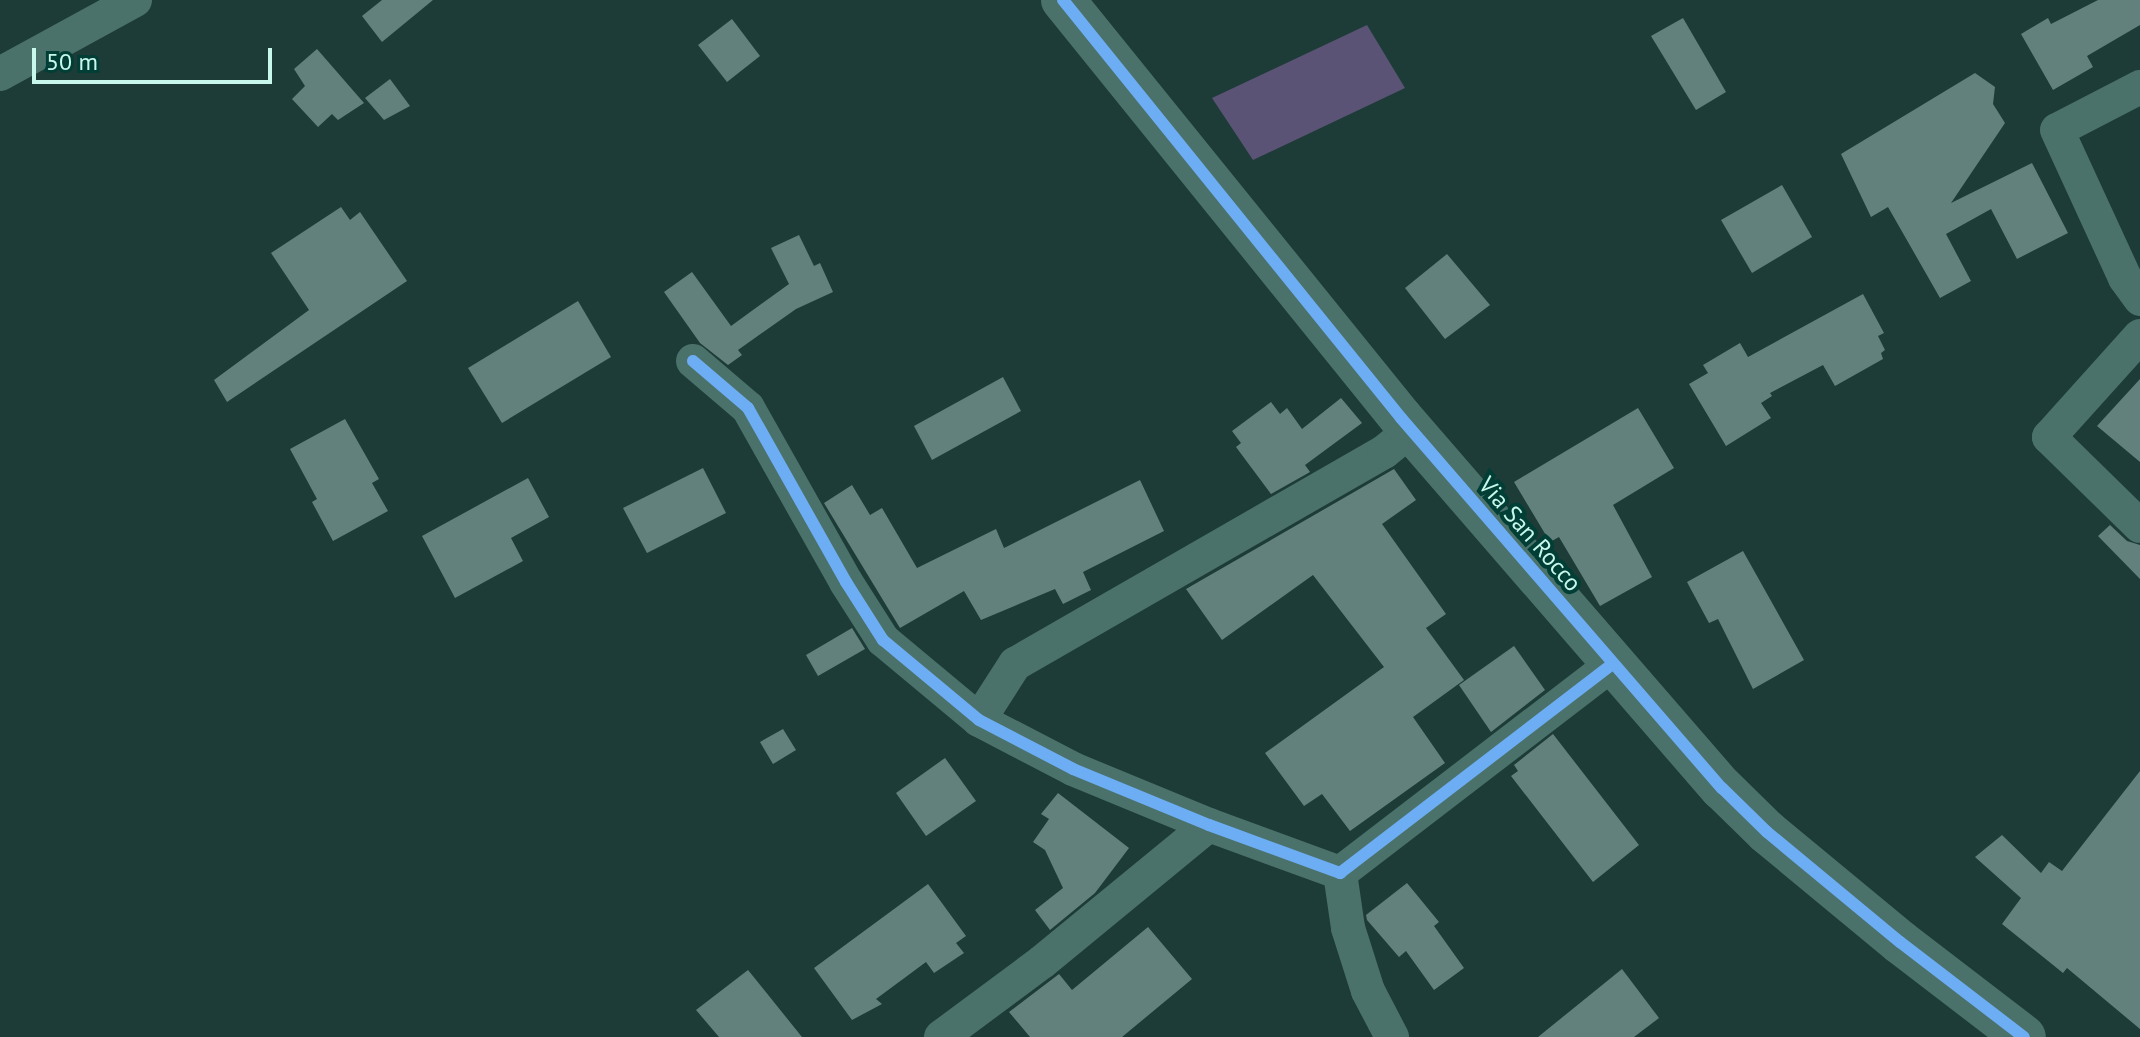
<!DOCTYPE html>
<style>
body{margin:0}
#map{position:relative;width:2140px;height:1037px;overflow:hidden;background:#1d3c37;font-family:"PT Sans",sans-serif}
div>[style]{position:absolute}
.green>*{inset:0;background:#5b5375}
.building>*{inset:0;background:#63817c}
.minor>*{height:34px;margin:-17px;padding:0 17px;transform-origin:17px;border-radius:17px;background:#4a716a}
.tertiary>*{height:44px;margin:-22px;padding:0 22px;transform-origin:22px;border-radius:22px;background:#4a716a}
.cycleway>*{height:12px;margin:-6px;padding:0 6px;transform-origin:6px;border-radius:6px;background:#6dadf4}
span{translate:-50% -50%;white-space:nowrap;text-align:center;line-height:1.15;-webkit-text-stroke:8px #003e36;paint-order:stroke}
.street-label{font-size:24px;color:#c8f7ec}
.scale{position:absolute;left:32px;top:48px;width:240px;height:36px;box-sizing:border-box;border:4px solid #c8f7ec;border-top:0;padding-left:10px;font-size:24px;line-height:28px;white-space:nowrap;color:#c8f7ec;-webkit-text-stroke:6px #003e36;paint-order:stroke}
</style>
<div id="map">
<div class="green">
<div style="clip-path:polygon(1367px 25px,1405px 88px,1253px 160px,1212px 98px)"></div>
</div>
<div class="building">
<div style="clip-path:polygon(382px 0,433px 0,382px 42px,362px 16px)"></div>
<div style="clip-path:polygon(2098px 0,2140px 0,2140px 25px,2087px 56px,2093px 67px,2053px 90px,2021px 34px,2048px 18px,2051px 24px)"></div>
<div style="clip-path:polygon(1683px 18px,1726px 92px,1696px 110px,1651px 36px)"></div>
<div style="clip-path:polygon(732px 19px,760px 56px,727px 82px,698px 45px)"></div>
<div style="clip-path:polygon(317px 49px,364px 103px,338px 120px,332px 114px,318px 127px,292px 99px,305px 86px,294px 69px)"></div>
<div style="clip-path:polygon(1975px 73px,1995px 87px,1993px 104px,2005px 123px,1951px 203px,2032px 163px,2068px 233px,2017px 259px,1991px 209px,1946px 234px,1971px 281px,1940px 298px,1888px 207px,1871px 217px,1841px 154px)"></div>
<div style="clip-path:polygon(390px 79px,410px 106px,384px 120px,365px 98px)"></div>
<div style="clip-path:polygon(1782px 185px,1812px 237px,1752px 273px,1721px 220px)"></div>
<div style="clip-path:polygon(341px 207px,350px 220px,360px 212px,407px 281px,227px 402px,214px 380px,309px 310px,271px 253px)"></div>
<div style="clip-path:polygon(799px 235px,814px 266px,820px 263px,833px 292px,796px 309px,738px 350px,742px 355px,728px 365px,700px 343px,664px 292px,692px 272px,731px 326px,789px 284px,771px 248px)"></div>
<div style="clip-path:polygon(1447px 254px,1490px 305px,1445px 339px,1405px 288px)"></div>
<div style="clip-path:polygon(1863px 294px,1884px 333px,1878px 336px,1885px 350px,1881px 353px,1883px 359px,1835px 386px,1823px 365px,1770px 393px,1772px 396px,1761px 403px,1771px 418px,1726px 446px,1689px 384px,1708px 373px,1703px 365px,1740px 343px,1748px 357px)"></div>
<div style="clip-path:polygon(578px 301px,611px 357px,502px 423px,468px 368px)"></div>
<div style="clip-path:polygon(1003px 377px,1021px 411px,932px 460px,914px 426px)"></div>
<div style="clip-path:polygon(2140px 379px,2140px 462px,2097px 426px)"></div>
<div style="clip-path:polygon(1341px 398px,1362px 423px,1305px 465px,1310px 472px,1271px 494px,1236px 447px,1241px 443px,1232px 431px,1271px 402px,1280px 414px,1287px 408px,1302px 429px)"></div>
<div style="clip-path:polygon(1638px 408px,1674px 468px,1613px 505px,1652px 577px,1600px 606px,1559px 537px,1550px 542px,1514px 482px)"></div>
<div style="clip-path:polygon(345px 419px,379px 479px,372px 483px,388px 511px,333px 541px,312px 502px,317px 499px,290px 449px)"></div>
<div style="clip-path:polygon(703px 468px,726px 513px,647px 553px,623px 508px)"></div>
<div style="clip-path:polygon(1394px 469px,1416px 500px,1382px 524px,1446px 614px,1426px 628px,1464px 680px,1413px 717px,1445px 763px,1350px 831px,1322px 794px,1304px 806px,1265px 753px,1384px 667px,1313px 575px,1222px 640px,1186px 589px)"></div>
<div style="clip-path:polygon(528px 478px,549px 517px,511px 538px,523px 561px,455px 598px,422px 536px)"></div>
<div style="clip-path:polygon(1140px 480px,1164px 531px,1083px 572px,1091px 590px,1063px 604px,1055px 589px,981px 620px,964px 591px,900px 628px,824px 503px,852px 485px,870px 515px,882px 508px,917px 568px,996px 529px,1004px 548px)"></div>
<div style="clip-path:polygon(2110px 525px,2127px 541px,2140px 545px,2140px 579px,2098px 536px)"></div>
<div style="clip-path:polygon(1743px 551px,1804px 660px,1753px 689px,1718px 619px,1709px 623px,1687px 582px)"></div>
<div style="clip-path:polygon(852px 628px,865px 649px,818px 676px,806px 655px)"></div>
<div style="clip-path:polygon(1514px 646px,1545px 690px,1491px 732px,1459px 685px)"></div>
<div style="clip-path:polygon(783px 729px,796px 750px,773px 764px,760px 742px)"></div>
<div style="clip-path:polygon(1553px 734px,1639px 845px,1593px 882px,1511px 776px,1518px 771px,1514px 765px)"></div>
<div style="clip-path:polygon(945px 758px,976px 801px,926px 836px,896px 793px)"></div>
<div style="clip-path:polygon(2140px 771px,2140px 1029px,2067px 968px,2063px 973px,2002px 924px,2021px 898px,1975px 857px,2002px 835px,2041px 873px,2049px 862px,2062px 871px)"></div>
<div style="clip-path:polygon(1058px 793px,1129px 848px,1095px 893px,1050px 930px,1035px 910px,1063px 888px,1045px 850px,1033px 842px,1049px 819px,1041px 814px)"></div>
<div style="clip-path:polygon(1407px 883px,1439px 922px,1434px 926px,1464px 968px,1434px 990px,1406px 951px,1399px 957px,1367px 920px,1366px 915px)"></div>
<div style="clip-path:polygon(928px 884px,966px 936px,956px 943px,964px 953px,934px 973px,926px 962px,876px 999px,882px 1004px,852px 1020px,814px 968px)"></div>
<div style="clip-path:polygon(1148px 927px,1192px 979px,1122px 1037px,1030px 1037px,1009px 1012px,1059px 974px,1072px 990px)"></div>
<div style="clip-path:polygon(1622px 969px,1659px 1018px,1634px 1037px,1538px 1037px)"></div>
<div style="clip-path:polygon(748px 970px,802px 1037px,719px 1037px,696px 1010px)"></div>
</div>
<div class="minor">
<div style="left:0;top:74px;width:154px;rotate:-28.7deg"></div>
<div style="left:2140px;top:87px;width:93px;rotate:152.6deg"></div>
<div style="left:2057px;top:130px;width:163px;rotate:65.3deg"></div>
<div style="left:2125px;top:278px;width:26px;rotate:54deg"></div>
<div style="left:2140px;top:336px;width:136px;rotate:132deg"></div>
<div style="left:2049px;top:437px;width:127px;rotate:44.4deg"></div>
<div style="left:693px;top:361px;width:72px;rotate:40.5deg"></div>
<div style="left:748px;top:408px;width:200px;rotate:60.6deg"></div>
<div style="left:846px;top:582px;width:69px;rotate:57.5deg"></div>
<div style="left:883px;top:640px;width:125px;rotate:39.8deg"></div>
<div style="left:979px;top:720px;width:106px;rotate:27.5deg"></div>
<div style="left:1073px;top:769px;width:147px;rotate:22.4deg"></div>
<div style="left:1209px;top:825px;width:140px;rotate:20.1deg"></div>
<div style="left:1340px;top:873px;width:343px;rotate:-37.5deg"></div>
<div style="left:979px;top:720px;width:67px;rotate:-57.3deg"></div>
<div style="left:1015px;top:664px;width:426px;rotate:-29.9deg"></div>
<div style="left:1384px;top:452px;width:35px;rotate:-39deg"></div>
<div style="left:1340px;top:873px;width:56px;rotate:81.7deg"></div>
<div style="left:1348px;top:928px;width:66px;rotate:72.4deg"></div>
<div style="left:1368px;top:991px;width:52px;rotate:62.4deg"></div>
<div style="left:941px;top:1037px;width:126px;rotate:-36.6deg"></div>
<div style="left:1042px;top:962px;width:216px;rotate:-39.4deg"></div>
</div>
<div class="tertiary">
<div style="left:1063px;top:0;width:538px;rotate:51.04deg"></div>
<div style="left:1401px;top:418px;width:490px;rotate:49.1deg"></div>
<div style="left:1722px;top:788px;width:63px;rotate:44.4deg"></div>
<div style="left:1767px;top:832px;width:173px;rotate:39.6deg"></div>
<div style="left:1900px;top:942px;width:156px;rotate:37.5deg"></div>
</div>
<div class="cycleway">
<div style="left:1063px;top:0;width:538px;rotate:51.04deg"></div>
<div style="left:1401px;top:418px;width:490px;rotate:49.1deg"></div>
<div style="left:1722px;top:788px;width:63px;rotate:44.4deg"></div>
<div style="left:1767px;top:832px;width:173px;rotate:39.6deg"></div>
<div style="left:1900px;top:942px;width:156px;rotate:37.5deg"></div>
<div style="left:693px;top:361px;width:72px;rotate:40.5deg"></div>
<div style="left:748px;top:408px;width:200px;rotate:60.6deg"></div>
<div style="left:846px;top:582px;width:69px;rotate:57.5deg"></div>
<div style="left:883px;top:640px;width:125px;rotate:39.8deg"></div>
<div style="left:979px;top:720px;width:106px;rotate:27.5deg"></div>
<div style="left:1073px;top:769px;width:147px;rotate:22.4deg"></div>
<div style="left:1209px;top:825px;width:140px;rotate:20.1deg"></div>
<div style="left:1340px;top:873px;width:343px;rotate:-37.5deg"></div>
</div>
<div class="street-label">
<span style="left:1530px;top:534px;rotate:49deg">Via San Rocco</span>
</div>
<div class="scale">50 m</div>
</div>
